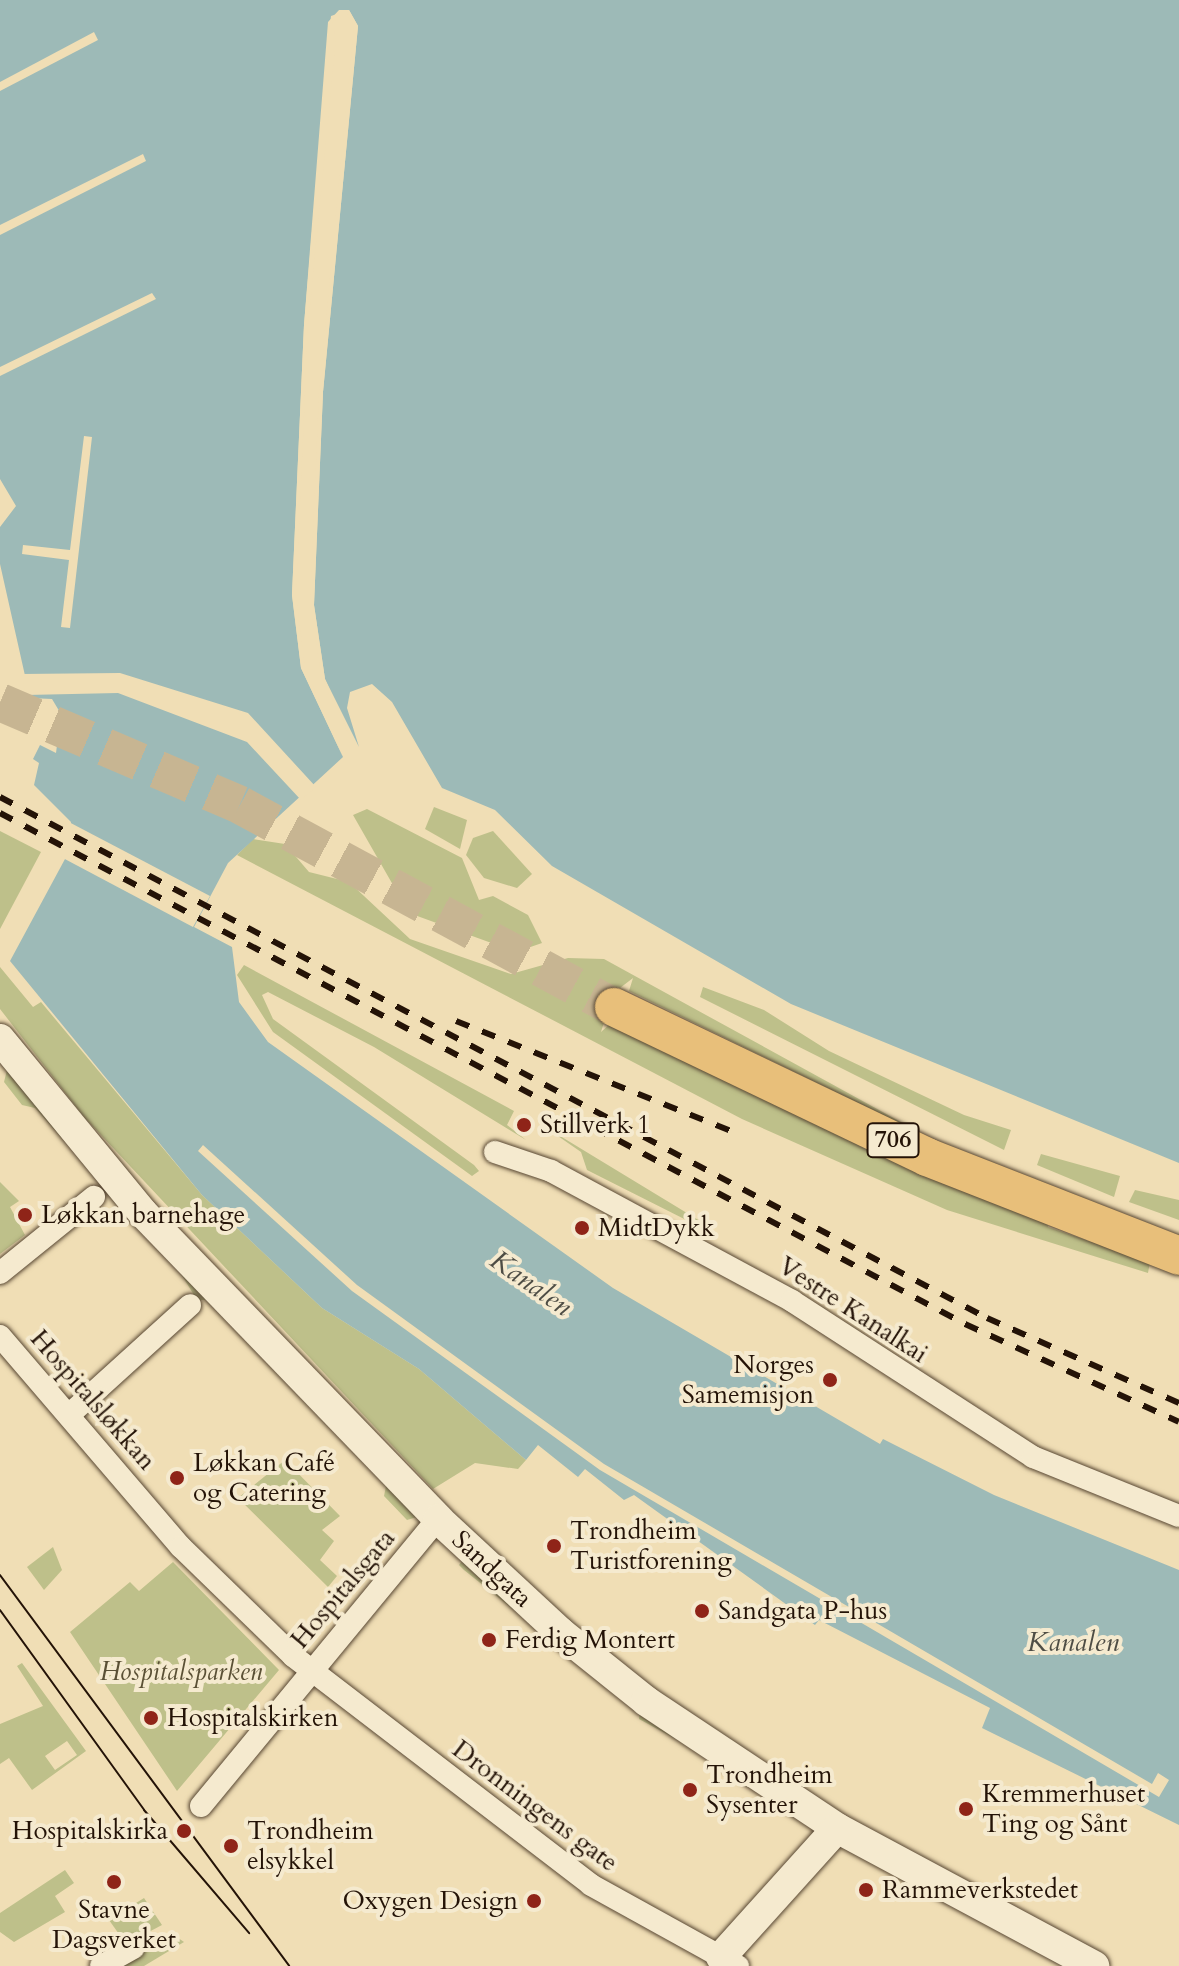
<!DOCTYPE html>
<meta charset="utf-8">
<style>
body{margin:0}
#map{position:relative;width:1179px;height:1966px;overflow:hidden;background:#f0deb5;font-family:Cardo,serif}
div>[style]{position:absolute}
.green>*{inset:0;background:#bec08a}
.water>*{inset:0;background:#9dbab7}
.pier>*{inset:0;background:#f0deb5}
.highway-tunnel>*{height:38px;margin-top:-19px;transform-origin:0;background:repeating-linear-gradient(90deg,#c7b592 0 38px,transparent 0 57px)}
.roads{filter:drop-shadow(0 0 2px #574632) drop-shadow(0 0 2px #574632)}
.street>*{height:22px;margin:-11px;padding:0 11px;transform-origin:11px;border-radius:11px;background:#f5eacf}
.secondary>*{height:30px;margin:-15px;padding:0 15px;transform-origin:15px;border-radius:15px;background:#f5eacf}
.highway>*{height:38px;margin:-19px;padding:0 19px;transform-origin:19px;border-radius:19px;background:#e8bf7a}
.tram>*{height:2px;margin:-1px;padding:0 1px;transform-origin:1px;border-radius:1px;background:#241307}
.rail>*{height:6px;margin-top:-3px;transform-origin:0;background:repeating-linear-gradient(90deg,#241307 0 14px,transparent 0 28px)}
.dots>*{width:22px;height:22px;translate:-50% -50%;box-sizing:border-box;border:4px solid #f5eacf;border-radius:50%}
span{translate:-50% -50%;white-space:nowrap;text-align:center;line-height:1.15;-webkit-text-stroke:8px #f5eacf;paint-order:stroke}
.shield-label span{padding:2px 6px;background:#f5eacf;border:2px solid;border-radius:6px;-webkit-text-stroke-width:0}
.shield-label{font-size:24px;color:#241307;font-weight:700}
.poi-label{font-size:26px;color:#241307}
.left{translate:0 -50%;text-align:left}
.right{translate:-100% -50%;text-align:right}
.street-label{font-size:26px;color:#241307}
.park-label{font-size:26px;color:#5a5035;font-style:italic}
.water-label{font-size:28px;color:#4e4d45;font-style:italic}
</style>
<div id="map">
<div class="green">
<div style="clip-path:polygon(434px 807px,467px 820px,460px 849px,425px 829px)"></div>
<div style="clip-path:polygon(367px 809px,462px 858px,479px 900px,493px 896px,528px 915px,542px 943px,516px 952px,409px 913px,353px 815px)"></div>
<div style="clip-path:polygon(0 831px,41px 852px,0 929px)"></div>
<div style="clip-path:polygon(493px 831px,532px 874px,517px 888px,484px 878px,466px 855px,473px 838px)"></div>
<div style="clip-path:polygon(253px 839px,285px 844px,309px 872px,349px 882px,410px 939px,511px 974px,568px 958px,604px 959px,930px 1138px,629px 991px,633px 978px,620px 988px,608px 985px,594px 1012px,605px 1019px,601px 1032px,612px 1022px,1047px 1219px,1048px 1227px,1150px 1262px,1148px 1273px,947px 1210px,742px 1119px,237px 855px)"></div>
<div style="clip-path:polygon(244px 965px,514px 1111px,507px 1125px,526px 1140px,374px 1047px,268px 992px,262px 995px,273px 1019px,474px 1165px,479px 1171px,472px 1176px,273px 1032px,237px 975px)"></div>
<div style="clip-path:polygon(0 967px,33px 1007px,41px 1002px,202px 1195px,322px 1308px,419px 1369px,526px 1460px,518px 1469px,475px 1463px,433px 1489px,84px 1117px,0 1009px)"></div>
<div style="clip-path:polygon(703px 987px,764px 1010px,829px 1051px,964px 1115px,1011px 1130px,1004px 1150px,700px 997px)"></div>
<div style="clip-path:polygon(7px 1070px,420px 1516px,407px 1520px,384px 1496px,386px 1486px,206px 1300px,197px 1300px,178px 1269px,35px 1108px,22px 1105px,4px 1082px)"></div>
<div style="clip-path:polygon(542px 1125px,705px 1224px,716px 1235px,587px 1170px,581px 1152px)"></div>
<div style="clip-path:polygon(1041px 1154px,1120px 1176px,1114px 1197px,1037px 1165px)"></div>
<div style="clip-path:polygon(0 1182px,19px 1201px,10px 1207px,25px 1235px,0 1254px)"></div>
<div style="clip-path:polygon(1135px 1190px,1179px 1200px,1179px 1220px,1129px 1202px)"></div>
<div style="clip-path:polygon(285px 1460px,340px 1516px,322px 1530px,334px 1541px,320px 1560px,337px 1576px,328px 1587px,238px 1498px)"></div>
<div style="clip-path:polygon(53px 1547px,62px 1570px,44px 1590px,27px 1567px)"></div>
<div style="clip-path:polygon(466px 1556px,683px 1743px,639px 1719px,640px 1711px,464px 1570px,459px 1565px)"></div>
<div style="clip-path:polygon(173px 1562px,279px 1670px,177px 1791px,70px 1632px,130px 1582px,139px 1591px)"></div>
<div style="clip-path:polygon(evenodd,22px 1663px,86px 1751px,32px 1790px,9px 1758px,0 1764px,0 1724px,43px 1706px,17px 1666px,22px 1663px,67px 1741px,77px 1755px,55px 1770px,45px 1756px,67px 1741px)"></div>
<div style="clip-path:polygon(65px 1870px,74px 1883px,55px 1896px,65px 1912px,14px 1942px,0 1932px,0 1913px)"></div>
<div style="clip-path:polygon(144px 1898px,162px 1925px,126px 1944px,109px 1920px)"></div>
<div style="clip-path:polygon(174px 1935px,184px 1942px,144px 1966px,120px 1966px)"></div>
</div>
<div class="water">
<div style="clip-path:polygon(0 0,1179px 0,1179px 1163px,791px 1004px,552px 866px,495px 810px,442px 788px,392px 702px,372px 684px,350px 692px,347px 708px,359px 747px,325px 679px,314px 605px,323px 392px,358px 26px,349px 10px,331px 16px,329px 32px,304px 325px,292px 595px,301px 668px,343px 757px,228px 863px,194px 927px,232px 947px,239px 1002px,268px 1042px,613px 1288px,880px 1444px,883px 1439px,994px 1495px,1179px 1570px,1179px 1825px,982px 1728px,990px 1708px,819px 1620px,815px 1625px,634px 1495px,624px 1500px,585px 1469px,578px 1477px,538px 1445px,526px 1460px,419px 1369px,322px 1308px,202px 1195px,10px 961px,65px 859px,71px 822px,34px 785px,39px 763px,33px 759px,40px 745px,56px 753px,61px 714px,52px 699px,30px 698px,0 564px,0 527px,16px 506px,0 479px)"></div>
</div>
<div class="pier">
<div style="clip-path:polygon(339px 10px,349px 10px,358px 26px,323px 392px,314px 605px,325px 679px,356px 749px,322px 680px,310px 605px,319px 392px,354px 26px,347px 14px,332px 23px,336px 38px,308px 326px,296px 594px,305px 667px,343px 757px,301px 668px,292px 595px,304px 325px,328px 22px)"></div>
<div style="clip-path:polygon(94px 32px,98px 40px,0 91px,0 82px)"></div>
<div style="clip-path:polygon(143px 154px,146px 161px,0 235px,0 225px)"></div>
<div style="clip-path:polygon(152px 293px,156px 299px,0 376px,0 367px)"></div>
<div style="clip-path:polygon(84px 436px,92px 437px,70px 628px,61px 627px,69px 560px,22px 554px,23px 545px,70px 550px)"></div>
<div style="clip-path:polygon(120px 673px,248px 713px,316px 787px,301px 800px,247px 742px,118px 693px,26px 695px,21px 674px)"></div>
<div style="clip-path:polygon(65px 820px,210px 896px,193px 927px,61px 857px)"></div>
<div style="clip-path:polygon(203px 1145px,357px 1285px,604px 1464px,1152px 1784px,1158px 1773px,1169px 1780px,1159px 1797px,600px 1470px,352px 1291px,198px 1151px)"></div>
</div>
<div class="highway-tunnel">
<div style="left:0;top:702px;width:261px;rotate:23.2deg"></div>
<div style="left:240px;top:805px;width:425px;rotate:28.4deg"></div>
</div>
<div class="roads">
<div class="street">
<div style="left:495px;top:1152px;width:59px;rotate:18.7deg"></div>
<div style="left:551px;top:1171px;width:274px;rotate:28.3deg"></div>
<div style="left:792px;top:1301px;width:287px;rotate:32.9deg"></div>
<div style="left:1033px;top:1457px;width:157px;rotate:22deg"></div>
<div style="left:0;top:1273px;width:121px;rotate:-39deg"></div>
<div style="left:0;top:1336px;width:278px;rotate:49.4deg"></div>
<div style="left:181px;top:1547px;width:156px;rotate:44.2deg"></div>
<div style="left:293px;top:1656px;width:376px;rotate:37.5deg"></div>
<div style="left:591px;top:1885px;width:168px;rotate:28.9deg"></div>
<div style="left:70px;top:1414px;width:162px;rotate:-42.2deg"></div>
<div style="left:201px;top:1806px;width:372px;rotate:-50.5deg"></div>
<div style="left:101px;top:1966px;width:37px;rotate:-29deg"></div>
</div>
<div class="secondary">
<div style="left:0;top:1039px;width:225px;rotate:50.6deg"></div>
<div style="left:143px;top:1213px;width:425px;rotate:46deg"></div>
<div style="left:438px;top:1519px;width:166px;rotate:42.8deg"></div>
<div style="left:560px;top:1632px;width:110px;rotate:38.7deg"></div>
<div style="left:646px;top:1701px;width:229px;rotate:33.6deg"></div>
<div style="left:837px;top:1828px;width:292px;rotate:28.2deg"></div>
<div style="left:721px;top:1957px;width:173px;rotate:-48deg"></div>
</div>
<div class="highway">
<div style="left:614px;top:1007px;width:347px;rotate:25.6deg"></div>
<div style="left:927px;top:1157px;width:271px;rotate:21.4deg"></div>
</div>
</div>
<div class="tram">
<div style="left:0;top:1575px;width:486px;rotate:53.5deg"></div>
<div style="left:0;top:1610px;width:246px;rotate:54.2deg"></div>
<div style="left:144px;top:1810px;width:162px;rotate:49.5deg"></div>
</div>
<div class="rail">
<div style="left:0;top:797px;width:1116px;rotate:27.83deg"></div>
<div style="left:987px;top:1318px;width:210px;rotate:23.9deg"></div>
<div style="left:0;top:813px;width:1092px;rotate:27.9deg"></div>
<div style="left:965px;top:1324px;width:235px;rotate:24.6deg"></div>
<div style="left:456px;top:1021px;width:305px;rotate:21.8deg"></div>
</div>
<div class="dots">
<div style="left:524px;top:1125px;background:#8f2418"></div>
<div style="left:25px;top:1215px;background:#8f2418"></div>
<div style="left:582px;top:1228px;background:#8f2418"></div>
<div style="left:830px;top:1380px;background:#8f2418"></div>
<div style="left:177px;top:1478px;background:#8f2418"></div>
<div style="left:554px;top:1546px;background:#8f2418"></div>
<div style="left:702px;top:1611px;background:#8f2418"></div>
<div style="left:489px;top:1640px;background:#8f2418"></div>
<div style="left:151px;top:1718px;background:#8f2418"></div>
<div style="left:690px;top:1790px;background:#8f2418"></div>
<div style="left:966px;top:1809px;background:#8f2418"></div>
<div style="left:184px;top:1831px;background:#8f2418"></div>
<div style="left:231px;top:1846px;background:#8f2418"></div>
<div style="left:114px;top:1882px;background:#8f2418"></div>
<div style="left:866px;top:1890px;background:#8f2418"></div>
<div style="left:534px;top:1901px;background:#8f2418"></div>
</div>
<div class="shield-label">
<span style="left:893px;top:1140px">706</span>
</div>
<div class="poi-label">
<span class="left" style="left:540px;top:1125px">Stillverk 1</span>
<span class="left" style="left:41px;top:1215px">Løkkan barnehage</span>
<span class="left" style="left:598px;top:1228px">MidtDykk</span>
<span class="right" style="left:814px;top:1380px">Norges<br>Samemisjon</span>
<span class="left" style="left:193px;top:1478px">Løkkan Café<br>og Catering</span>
<span class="left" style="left:570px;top:1546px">Trondheim<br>Turistforening</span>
<span class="left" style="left:718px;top:1611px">Sandgata P-hus</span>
<span class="left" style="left:505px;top:1640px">Ferdig Montert</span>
<span class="left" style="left:167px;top:1718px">Hospitalskirken</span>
<span class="left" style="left:706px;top:1790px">Trondheim<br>Sysenter</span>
<span class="left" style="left:982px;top:1809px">Kremmerhuset<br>Ting og Sånt</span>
<span class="right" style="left:168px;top:1831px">Hospitalskirka</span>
<span class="left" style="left:247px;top:1846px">Trondheim<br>elsykkel</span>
<span class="left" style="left:882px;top:1890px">Rammeverkstedet</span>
<span class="right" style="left:518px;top:1901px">Oxygen Design</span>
<span style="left:114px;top:1925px">Stavne<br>Dagsverket</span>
</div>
<div class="street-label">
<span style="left:853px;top:1310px;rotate:33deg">Vestre Kanalkai</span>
<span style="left:93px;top:1400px;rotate:49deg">Hospitalsløkkan</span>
<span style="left:492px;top:1569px;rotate:43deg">Sandgata</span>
<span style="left:343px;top:1589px;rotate:-50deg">Hospitalsgata</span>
<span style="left:535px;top:1806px;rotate:37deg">Dronningens gate</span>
</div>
<div class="park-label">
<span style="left:181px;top:1672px">Hospitalsparken</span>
</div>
<div class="water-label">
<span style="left:531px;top:1283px;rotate:35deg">Kanalen</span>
<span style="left:1073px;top:1642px">Kanalen</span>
</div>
</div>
